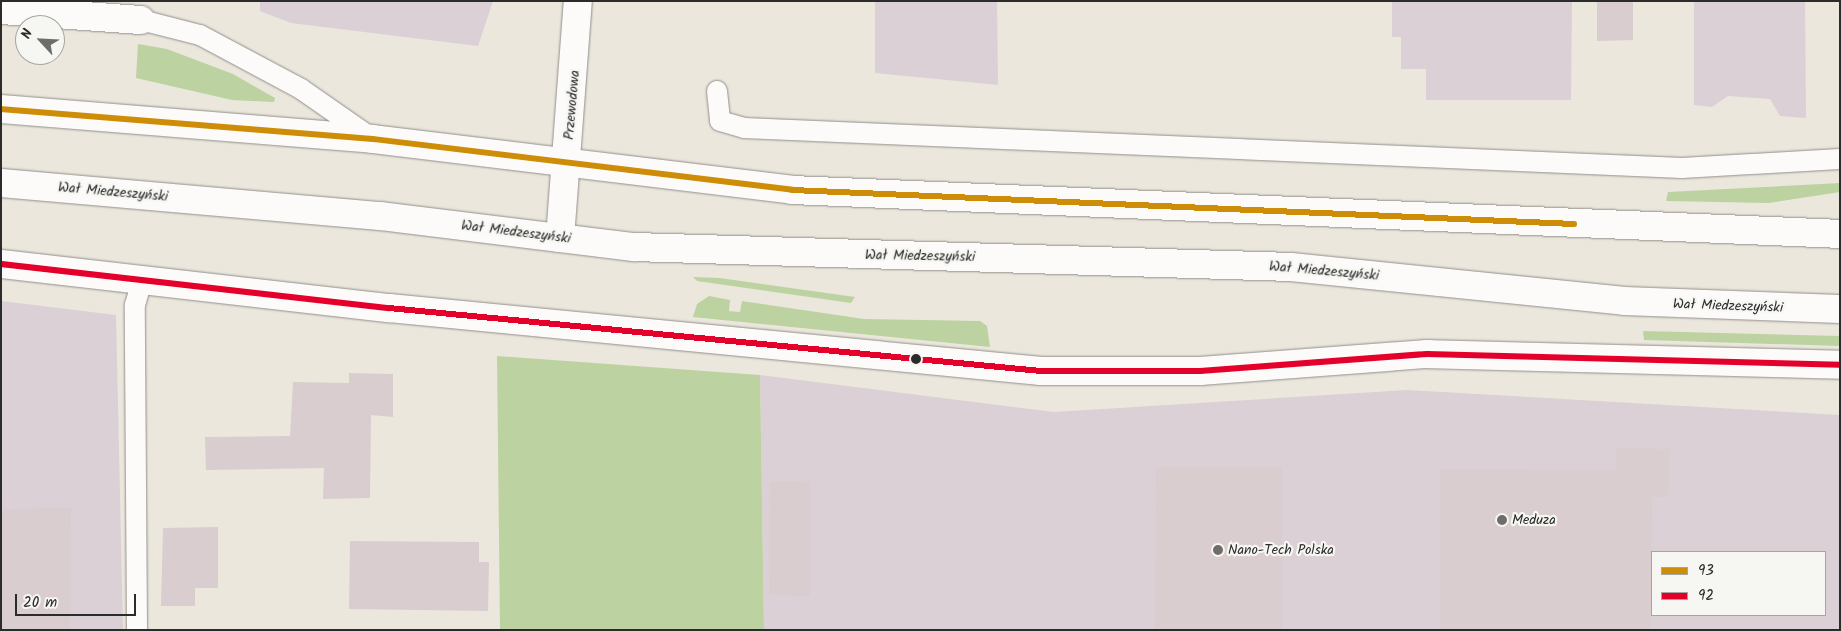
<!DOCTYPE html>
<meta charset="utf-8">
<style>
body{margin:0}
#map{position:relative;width:1841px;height:631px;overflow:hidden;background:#ebe7dd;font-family:Kalam,sans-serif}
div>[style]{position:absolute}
.industrial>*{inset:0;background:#dbd0d6}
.green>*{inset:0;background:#bcd3a1}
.building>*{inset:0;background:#d9cdcf}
.roads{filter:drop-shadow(0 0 1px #918f8a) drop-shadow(0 0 1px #918f8a)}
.lane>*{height:20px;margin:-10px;padding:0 10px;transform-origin:10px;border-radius:10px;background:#fcfbfa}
.street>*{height:28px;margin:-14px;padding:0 14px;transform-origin:14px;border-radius:14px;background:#fcfbfa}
.secondary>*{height:28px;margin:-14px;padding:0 14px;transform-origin:14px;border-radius:14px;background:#fcfbfa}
.bus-1>*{height:6px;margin:-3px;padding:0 3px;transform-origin:3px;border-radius:3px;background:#ce8d09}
.bus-2>*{height:6px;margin:-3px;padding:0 3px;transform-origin:3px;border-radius:3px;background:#e4002b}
.dots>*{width:14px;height:14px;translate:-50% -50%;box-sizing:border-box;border:2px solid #f6f6f2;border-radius:50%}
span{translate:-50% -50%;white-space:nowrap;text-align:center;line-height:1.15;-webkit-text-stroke:4.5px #f6f6f2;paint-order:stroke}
.street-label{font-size:14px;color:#2b2b2b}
.poi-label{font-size:14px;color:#2b2b2b}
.left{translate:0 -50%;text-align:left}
.frame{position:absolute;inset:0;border:2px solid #2b2b2b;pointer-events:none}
.legend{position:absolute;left:1651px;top:551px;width:175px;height:65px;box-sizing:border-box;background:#f6f6f2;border:1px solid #a5a5a2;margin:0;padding:6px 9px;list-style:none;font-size:15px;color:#2b2b2b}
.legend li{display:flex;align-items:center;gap:10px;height:25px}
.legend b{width:25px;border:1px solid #a5a5a2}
.north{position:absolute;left:15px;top:15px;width:50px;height:50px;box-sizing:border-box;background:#f6f6f2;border:1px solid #a5a5a2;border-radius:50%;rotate:295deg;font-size:14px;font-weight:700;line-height:20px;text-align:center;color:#2b2b2b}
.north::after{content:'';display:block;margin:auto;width:18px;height:22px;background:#6e6d69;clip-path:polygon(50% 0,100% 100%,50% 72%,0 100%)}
.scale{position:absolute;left:15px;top:594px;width:121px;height:22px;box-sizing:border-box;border:2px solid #2b2b2b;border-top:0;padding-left:6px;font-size:15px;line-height:18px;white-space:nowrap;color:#2b2b2b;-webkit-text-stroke:4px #f6f6f2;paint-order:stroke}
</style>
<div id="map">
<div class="industrial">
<div style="clip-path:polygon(260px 1px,493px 1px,478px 46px,291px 23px,260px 11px)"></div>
<div style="clip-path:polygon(875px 1px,997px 1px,998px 85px,875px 73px)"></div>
<div style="clip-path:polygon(1392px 1px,1572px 1px,1571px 100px,1426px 100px,1426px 69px,1401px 69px,1401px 37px,1392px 37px)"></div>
<div style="clip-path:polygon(1694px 1px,1805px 1px,1806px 118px,1780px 116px,1770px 99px,1728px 96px,1712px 107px,1694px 105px)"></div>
<div style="clip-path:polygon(1px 301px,116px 315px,123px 630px,1px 630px)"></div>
<div style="clip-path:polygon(evenodd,760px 375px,1054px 412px,1407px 390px,1840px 415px,1840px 630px,764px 630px,760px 375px,1652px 552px,1825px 552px,1825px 615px,1652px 615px,1652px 552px)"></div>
</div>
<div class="green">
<div style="clip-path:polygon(138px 44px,167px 49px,233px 74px,275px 98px,274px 102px,232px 100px,136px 78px)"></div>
<div style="clip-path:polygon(1840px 183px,1840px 192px,1769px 203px,1666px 201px,1668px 192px)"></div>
<div style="clip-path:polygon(693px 277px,720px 278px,855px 297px,851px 303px,697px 281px)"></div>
<div style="clip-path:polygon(709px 296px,730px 300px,729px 311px,740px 312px,742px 301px,864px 319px,980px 321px,987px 326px,990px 347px,693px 317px,697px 304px)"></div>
<div style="clip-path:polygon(1643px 331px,1840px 336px,1840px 346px,1644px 340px)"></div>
<div style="clip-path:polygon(497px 356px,760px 375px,764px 630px,500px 630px)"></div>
</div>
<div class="building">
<div style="clip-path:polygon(1597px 1px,1633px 1px,1633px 40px,1597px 41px)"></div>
<div style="clip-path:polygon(349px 373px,393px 374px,393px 417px,371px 415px,370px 498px,323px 499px,324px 468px,206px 470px,205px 437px,290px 436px,293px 382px,349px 383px)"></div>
<div style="clip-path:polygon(1616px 448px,1670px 449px,1668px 497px,1652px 497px,1651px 630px,1440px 630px,1440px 469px,1616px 470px)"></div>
<div style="clip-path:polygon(1156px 467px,1282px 467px,1282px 630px,1155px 630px)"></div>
<div style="clip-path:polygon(770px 481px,810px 482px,810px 596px,769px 595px)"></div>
<div style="clip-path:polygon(71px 508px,70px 630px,1px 630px,1px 509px)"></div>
<div style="clip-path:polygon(218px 527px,218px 588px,195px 588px,195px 606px,161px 606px,163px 528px)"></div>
<div style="clip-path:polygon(350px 541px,479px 542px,479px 562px,489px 562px,488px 611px,349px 609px)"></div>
</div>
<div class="roads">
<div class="lane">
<div style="left:141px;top:20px;width:61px;rotate:14.3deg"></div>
<div style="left:200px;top:35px;width:115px;rotate:28.1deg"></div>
<div style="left:301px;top:89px;width:88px;rotate:34.8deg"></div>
<div style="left:717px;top:91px;width:30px;rotate:84deg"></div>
<div style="left:720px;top:121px;width:25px;rotate:16deg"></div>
<div style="left:744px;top:128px;width:939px;rotate:2.44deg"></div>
<div style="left:1682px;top:168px;width:158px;rotate:-3.3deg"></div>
<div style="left:137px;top:630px;width:325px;rotate:-90.4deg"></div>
<div style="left:135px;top:305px;width:25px;rotate:-74deg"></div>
</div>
<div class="street">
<div style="left:1px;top:10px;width:140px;rotate:4.1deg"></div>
<div style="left:1px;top:264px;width:390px;rotate:6.5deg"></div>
<div style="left:389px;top:308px;width:655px;rotate:5.52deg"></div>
<div style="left:1041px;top:371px;width:159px"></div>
<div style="left:1200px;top:371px;width:228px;rotate:-4.3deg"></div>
<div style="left:1427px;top:354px;width:413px;rotate:1.5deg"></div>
</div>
<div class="secondary">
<div style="left:1px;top:109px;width:373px;rotate:4.6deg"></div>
<div style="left:373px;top:139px;width:422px;rotate:6.9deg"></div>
<div style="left:792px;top:190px;width:1049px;rotate:2.4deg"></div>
<div style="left:1px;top:183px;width:381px;rotate:5deg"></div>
<div style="left:381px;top:216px;width:255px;rotate:7deg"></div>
<div style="left:634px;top:247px;width:657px;rotate:1.74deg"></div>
<div style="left:1291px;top:267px;width:335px;rotate:5.8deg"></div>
<div style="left:1624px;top:301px;width:216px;rotate:2.1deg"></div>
<div style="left:560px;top:238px;width:238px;rotate:-85.7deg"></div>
</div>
</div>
<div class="bus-1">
<div style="left:1px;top:109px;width:373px;rotate:4.6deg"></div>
<div style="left:373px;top:139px;width:422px;rotate:6.9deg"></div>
<div style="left:792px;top:190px;width:783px;rotate:2.49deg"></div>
</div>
<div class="bus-2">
<div style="left:1px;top:264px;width:390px;rotate:6.5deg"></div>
<div style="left:389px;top:308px;width:655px;rotate:5.52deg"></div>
<div style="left:1041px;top:371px;width:159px"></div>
<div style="left:1200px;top:371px;width:228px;rotate:-4.3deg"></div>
<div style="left:1427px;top:354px;width:413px;rotate:1.5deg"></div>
</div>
<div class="dots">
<div style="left:916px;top:359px;background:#2b2b2b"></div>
<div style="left:1502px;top:520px;background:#6e6d69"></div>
<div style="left:1218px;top:550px;background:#6e6d69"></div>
</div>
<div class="street-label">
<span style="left:572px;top:105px;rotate:-85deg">Przewodowa</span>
<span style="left:113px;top:192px;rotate:5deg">Wał Miedzeszyński</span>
<span style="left:516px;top:232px;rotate:7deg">Wał Miedzeszyński</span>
<span style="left:920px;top:256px;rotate:1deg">Wał Miedzeszyński</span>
<span style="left:1324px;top:271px;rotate:5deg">Wał Miedzeszyński</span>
<span style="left:1728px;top:306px;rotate:2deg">Wał Miedzeszyński</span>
</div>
<div class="poi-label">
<span class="left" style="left:1512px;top:520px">Meduza</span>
<span class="left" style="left:1228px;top:550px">Nano-Tech Polska</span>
</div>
<div class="frame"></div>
<ul class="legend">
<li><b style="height:6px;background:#ce8d09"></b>93</li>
<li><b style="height:6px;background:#e4002b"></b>92</li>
</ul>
<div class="north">N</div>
<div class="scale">20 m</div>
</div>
